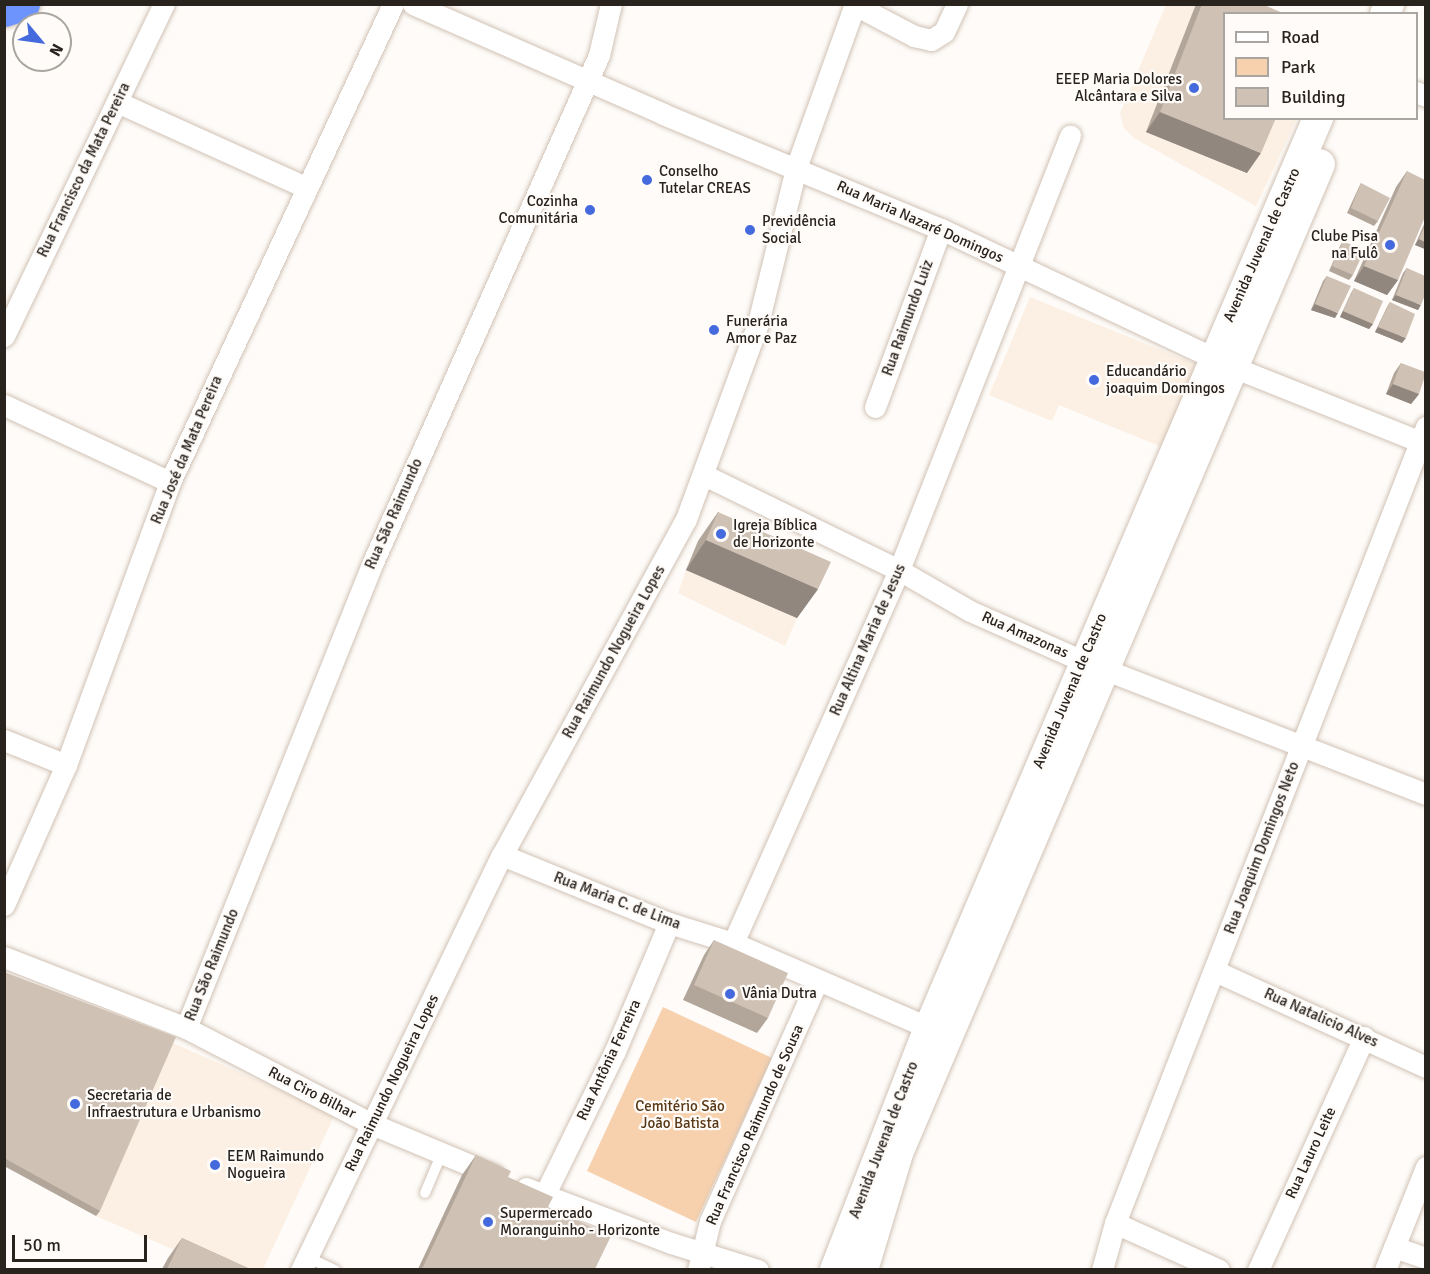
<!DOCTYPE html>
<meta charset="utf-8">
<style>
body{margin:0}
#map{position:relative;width:1430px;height:1274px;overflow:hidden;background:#fefbf8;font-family:Signika,sans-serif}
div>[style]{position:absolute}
.built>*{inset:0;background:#fcf0e4}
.green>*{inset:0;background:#f7d1ae}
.roads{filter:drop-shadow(0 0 2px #d0c2b5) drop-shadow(0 0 2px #d0c2b5)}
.lane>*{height:10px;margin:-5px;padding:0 5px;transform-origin:5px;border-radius:5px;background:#fff}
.street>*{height:21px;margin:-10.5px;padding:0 10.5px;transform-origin:10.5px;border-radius:10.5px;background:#fff}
.secondary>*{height:30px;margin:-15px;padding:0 15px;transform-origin:15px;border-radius:15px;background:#fff}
.highway>*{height:33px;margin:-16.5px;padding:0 16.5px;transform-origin:16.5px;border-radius:16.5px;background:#6d94fd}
.wall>*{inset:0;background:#b2a69b}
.shaded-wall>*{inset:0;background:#91877e}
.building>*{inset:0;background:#cfc1b4}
.dots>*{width:16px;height:16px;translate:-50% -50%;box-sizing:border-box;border:3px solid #fefbf8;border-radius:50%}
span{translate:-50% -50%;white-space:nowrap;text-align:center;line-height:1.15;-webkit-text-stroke:4.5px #fefbf8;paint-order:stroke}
.poi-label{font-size:15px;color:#29231e}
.right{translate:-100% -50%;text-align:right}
.left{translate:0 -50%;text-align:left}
.street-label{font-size:15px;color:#29231e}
.park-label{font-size:15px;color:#583815}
.frame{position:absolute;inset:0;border:6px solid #29231e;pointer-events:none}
.legend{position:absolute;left:1223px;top:12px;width:195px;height:108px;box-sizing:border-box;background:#fefbf8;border:2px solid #a9a5a1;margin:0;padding:8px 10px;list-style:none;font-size:18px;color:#29231e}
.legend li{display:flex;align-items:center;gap:12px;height:30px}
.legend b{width:30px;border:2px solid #a9a5a1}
.north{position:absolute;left:12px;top:12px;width:60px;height:60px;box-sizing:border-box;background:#fefbf8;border:2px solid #a9a5a1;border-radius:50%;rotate:119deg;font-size:16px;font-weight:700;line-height:24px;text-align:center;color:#29231e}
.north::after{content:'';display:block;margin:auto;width:21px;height:27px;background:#446add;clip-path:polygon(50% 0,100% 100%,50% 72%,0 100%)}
.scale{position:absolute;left:12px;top:1235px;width:135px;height:27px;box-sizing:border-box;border:3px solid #29231e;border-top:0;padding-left:8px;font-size:18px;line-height:21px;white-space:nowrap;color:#29231e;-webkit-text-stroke:4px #fefbf8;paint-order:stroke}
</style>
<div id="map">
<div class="built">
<div style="clip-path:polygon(1228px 4px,1224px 14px,1224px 118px,1297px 119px,1256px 206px,1134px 138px,1124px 128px,1120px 113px,1166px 5px)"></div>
<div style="clip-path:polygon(1030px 297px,1198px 365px,1164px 448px,1059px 405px,1052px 421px,989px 395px)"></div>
<div style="clip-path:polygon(686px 570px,797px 618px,785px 646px,678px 593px)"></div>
<div style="clip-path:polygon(173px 1043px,335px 1114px,263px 1269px,218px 1269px,96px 1216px)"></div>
</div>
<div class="green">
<div style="clip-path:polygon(663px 1007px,772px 1058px,696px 1222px,587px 1171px)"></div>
</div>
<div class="roads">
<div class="lane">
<div style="left:425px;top:1193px;width:43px;rotate:-67deg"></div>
<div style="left:307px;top:1257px;width:31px;rotate:25deg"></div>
</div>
<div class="street">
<div style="left:413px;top:4px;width:273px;rotate:23.7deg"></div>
<div style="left:663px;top:114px;width:301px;rotate:22.5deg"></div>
<div style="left:941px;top:229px;width:325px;rotate:25.3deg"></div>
<div style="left:1235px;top:368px;width:206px;rotate:21.7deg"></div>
<div style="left:855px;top:5px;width:67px;rotate:27.7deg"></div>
<div style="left:914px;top:36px;width:17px;rotate:13deg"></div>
<div style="left:931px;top:40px;width:15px;rotate:-32deg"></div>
<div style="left:944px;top:32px;width:31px;rotate:-65deg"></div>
<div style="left:1416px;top:92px;width:11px;rotate:22deg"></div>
<div style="left:117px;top:102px;width:206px;rotate:24.3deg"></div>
<div style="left:4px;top:336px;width:369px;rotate:-64.3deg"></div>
<div style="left:4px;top:405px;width:183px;rotate:24.9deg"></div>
<div style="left:875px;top:407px;width:190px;rotate:-69.7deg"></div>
<div style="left:704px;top:475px;width:217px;rotate:26deg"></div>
<div style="left:899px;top:570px;width:82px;rotate:30deg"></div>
<div style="left:970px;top:611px;width:124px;rotate:23.9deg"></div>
<div style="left:1083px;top:661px;width:368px;rotate:21.2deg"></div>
<div style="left:4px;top:740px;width:67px;rotate:22deg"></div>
<div style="left:502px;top:855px;width:180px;rotate:22.2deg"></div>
<div style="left:669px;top:923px;width:67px;rotate:17.4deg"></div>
<div style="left:733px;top:943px;width:214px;rotate:23.4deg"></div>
<div style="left:4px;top:905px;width:153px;rotate:-66.1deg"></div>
<div style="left:66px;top:765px;width:302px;rotate:-69.8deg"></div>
<div style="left:170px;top:482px;width:527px;rotate:-64.99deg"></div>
<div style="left:733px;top:943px;width:408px;rotate:-66deg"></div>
<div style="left:899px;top:570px;width:467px;rotate:-68.5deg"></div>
<div style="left:4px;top:957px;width:195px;rotate:21.3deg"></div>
<div style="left:186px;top:1028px;width:209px;rotate:27.3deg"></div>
<div style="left:372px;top:1124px;width:132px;rotate:22.7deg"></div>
<div style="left:1215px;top:971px;width:232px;rotate:24.5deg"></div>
<div style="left:186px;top:1028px;width:502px;rotate:-68.14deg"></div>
<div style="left:373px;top:562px;width:555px;rotate:-65.97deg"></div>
<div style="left:599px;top:55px;width:52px;rotate:-76.8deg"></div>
<div style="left:526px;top:1188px;width:155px;rotate:20.8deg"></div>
<div style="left:671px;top:1243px;width:91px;rotate:17.2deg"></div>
<div style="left:544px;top:1196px;width:161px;rotate:-63.9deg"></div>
<div style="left:615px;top:1051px;width:139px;rotate:-67.1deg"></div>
<div style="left:1115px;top:1223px;width:114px;rotate:24.3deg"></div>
<div style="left:1394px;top:1247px;width:34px;rotate:19deg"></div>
<div style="left:301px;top:1270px;width:461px;rotate:-64.2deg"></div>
<div style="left:502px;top:855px;width:383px;rotate:-61.3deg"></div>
<div style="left:686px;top:519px;width:209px;rotate:-69.8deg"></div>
<div style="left:758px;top:323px;width:160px;rotate:-76.2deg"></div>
<div style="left:796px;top:168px;width:174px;rotate:-70.2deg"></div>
<div style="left:698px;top:1270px;width:50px;rotate:-76.2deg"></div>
<div style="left:710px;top:1221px;width:262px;rotate:-65.9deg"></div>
<div style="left:1102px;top:1270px;width:49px;rotate:-74.5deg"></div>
<div style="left:1115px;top:1223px;width:855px;rotate:-68.66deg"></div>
<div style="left:1258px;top:1270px;width:256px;rotate:-65.5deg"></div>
<div style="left:1385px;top:1270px;width:111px;rotate:-68.3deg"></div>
</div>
<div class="secondary">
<div style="left:1385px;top:14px;width:11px;rotate:-68deg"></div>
<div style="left:835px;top:1270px;width:260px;rotate:-68.8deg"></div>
<div style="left:929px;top:1028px;width:990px;rotate:-66.85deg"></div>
<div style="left:863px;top:1270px;width:122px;rotate:-73.3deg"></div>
<div style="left:898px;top:1153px;width:1075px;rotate:-66.89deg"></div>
</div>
<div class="highway">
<div style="left:4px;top:10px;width:20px;rotate:-18deg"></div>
</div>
</div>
<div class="wall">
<div style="clip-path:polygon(1196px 4px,1262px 4px,1247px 173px,1146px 132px)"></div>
<div style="clip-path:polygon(1407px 171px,1398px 280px,1387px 295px,1354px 281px,1396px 187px)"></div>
<div style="clip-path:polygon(1361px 183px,1378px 221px,1374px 226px,1347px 213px,1358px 189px)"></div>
<div style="clip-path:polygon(1425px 222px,1425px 249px,1415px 245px)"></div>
<div style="clip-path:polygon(1343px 241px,1353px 275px,1349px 280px,1329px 271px,1340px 246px)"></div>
<div style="clip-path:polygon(1407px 268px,1418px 310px,1392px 300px,1403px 273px)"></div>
<div style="clip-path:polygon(1327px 276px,1335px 318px,1311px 310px,1323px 281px)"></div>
<div style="clip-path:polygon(1354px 288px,1373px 324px,1369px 329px,1340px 317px,1351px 293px)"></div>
<div style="clip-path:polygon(1390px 302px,1402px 343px,1375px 332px,1387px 307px)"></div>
<div style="clip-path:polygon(1401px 363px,1419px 394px,1411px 404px,1386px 394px,1394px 373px)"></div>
<div style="clip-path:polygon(718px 512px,818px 589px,797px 618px,686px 570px,698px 541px)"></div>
<div style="clip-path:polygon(714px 940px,768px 1018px,757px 1033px,683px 1000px,704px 955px)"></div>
<div style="clip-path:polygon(4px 972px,100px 1211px,96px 1216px,4px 1166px)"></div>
<div style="clip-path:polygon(476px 1155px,548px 1207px,595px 1269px,418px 1269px,462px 1175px)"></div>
<div style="clip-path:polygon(182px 1238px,250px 1269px,162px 1269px,168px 1258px)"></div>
</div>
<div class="shaded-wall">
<div style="clip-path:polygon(1160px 112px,1261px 153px,1247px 173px,1146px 132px)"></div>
<div style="clip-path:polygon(1419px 239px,1425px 242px,1425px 249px,1415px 245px)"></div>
<div style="clip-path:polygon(1364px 266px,1398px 280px,1387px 295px,1354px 281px)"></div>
<div style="clip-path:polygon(1396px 295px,1421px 305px,1418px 310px,1392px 300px)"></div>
<div style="clip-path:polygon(1315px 304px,1338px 313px,1335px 318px,1311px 310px)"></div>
<div style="clip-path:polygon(1343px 311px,1373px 324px,1369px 329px,1340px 317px)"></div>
<div style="clip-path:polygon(1378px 327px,1406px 338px,1402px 343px,1375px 332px)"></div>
<div style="clip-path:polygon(1393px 384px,1419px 394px,1411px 404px,1386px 394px)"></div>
<div style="clip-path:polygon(706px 540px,818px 589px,797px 618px,686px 570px)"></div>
</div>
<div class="building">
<div style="clip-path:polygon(1202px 4px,1262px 4px,1285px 14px,1224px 14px,1224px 118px,1276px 118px,1261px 153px,1160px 112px)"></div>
<div style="clip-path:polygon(1407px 171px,1425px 180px,1425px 217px,1398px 280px,1364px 266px)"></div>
<div style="clip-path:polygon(1361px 183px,1390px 198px,1378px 221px,1351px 208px)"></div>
<div style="clip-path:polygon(1425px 225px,1425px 242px,1419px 239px)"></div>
<div style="clip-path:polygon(1343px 241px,1364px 251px,1353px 275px,1332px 266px)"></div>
<div style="clip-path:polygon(1407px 268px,1425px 276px,1425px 295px,1421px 305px,1396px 295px)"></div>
<div style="clip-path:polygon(1327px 276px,1351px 286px,1338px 313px,1315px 304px)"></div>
<div style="clip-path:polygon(1354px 288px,1383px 301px,1373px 324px,1343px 311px)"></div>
<div style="clip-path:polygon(1390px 302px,1415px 314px,1406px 338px,1378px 327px)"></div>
<div style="clip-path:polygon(1401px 363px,1425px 372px,1425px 376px,1419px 394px,1393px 384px)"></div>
<div style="clip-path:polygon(718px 512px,831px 562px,818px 589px,706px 540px)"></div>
<div style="clip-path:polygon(714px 940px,788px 973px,768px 1018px,694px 985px)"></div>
<div style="clip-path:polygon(4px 972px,176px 1037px,100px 1211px,4px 1158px)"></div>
<div style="clip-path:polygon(476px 1155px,511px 1171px,508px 1177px,553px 1197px,548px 1207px,611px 1236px,595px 1269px,422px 1269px)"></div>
<div style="clip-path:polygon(182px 1238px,250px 1269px,167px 1269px)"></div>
</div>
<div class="dots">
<div style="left:1194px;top:88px;background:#446add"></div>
<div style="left:647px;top:180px;background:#446add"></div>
<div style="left:590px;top:210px;background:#446add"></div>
<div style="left:750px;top:230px;background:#446add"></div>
<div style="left:1390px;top:245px;background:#446add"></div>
<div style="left:714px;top:330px;background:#446add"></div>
<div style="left:1094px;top:380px;background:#446add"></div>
<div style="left:721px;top:534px;background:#446add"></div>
<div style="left:730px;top:994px;background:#446add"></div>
<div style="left:75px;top:1104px;background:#446add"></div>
<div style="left:215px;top:1165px;background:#446add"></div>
<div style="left:488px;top:1222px;background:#446add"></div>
</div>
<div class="poi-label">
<span class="right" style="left:1182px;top:88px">EEEP Maria Dolores<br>Alcântara e Silva</span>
<span class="left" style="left:659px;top:180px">Conselho<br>Tutelar CREAS</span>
<span class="right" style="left:578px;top:210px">Cozinha<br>Comunitária</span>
<span class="left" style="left:762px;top:230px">Previdência<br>Social</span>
<span class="right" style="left:1378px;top:245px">Clube Pisa<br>na Fulô</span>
<span class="left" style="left:726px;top:330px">Funerária<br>Amor e Paz</span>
<span class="left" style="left:1106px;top:380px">Educandário<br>joaquim Domingos</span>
<span class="left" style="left:733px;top:534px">Igreja Bíblica<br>de Horizonte</span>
<span class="left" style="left:742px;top:994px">Vânia Dutra</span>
<span class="left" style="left:87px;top:1104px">Secretaria de<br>Infraestrutura e Urbanismo</span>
<span class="left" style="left:227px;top:1165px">EEM Raimundo<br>Nogueira</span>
<span class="left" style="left:500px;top:1222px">Supermercado<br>Moranguinho - Horizonte</span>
</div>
<div class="street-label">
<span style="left:84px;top:170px;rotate:-64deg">Rua Francisco da Mata Pereira</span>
<span style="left:920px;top:222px;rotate:24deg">Rua Maria Nazaré Domingos</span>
<span style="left:1262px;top:245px;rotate:-66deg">Avenida Juvenal de Castro</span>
<span style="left:908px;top:318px;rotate:-70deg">Rua Raimundo Luiz</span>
<span style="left:187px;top:450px;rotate:-67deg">Rua José da Mata Pereira</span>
<span style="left:394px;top:514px;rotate:-66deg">Rua São Raimundo</span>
<span style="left:1025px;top:635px;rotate:24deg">Rua Amazonas</span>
<span style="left:868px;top:640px;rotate:-66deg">Rua Altina Maria de Jesus</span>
<span style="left:614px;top:652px;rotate:-61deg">Rua Raimundo Nogueira Lopes</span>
<span style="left:1070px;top:691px;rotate:-67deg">Avenida Juvenal de Castro</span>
<span style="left:1262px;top:848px;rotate:-69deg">Rua Joaquim Domingos Neto</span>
<span style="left:617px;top:901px;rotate:21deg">Rua Maria C. de Lima</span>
<span style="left:212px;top:965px;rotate:-68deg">Rua São Raimundo</span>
<span style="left:1321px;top:1018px;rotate:24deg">Rua Natalicio Alves</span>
<span style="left:609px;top:1060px;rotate:-65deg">Rua Antônia Ferreira</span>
<span style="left:392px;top:1083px;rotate:-64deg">Rua Raimundo Nogueira Lopes</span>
<span style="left:312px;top:1093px;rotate:27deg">Rua Ciro Bilhar</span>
<span style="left:755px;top:1125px;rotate:-66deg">Rua Francisco Raimundo de Sousa</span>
<span style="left:884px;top:1140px;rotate:-69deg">Avenida Juvenal de Castro</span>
<span style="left:1311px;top:1153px;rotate:-65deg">Rua Lauro Leite</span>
</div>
<div class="park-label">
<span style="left:680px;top:1115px">Cemitério São<br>João Batista</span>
</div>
<div class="frame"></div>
<ul class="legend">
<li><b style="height:8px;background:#fff"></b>Road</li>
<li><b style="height:16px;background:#f7d1ae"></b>Park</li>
<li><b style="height:16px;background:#cfc1b4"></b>Building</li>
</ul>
<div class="north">N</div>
<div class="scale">50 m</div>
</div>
